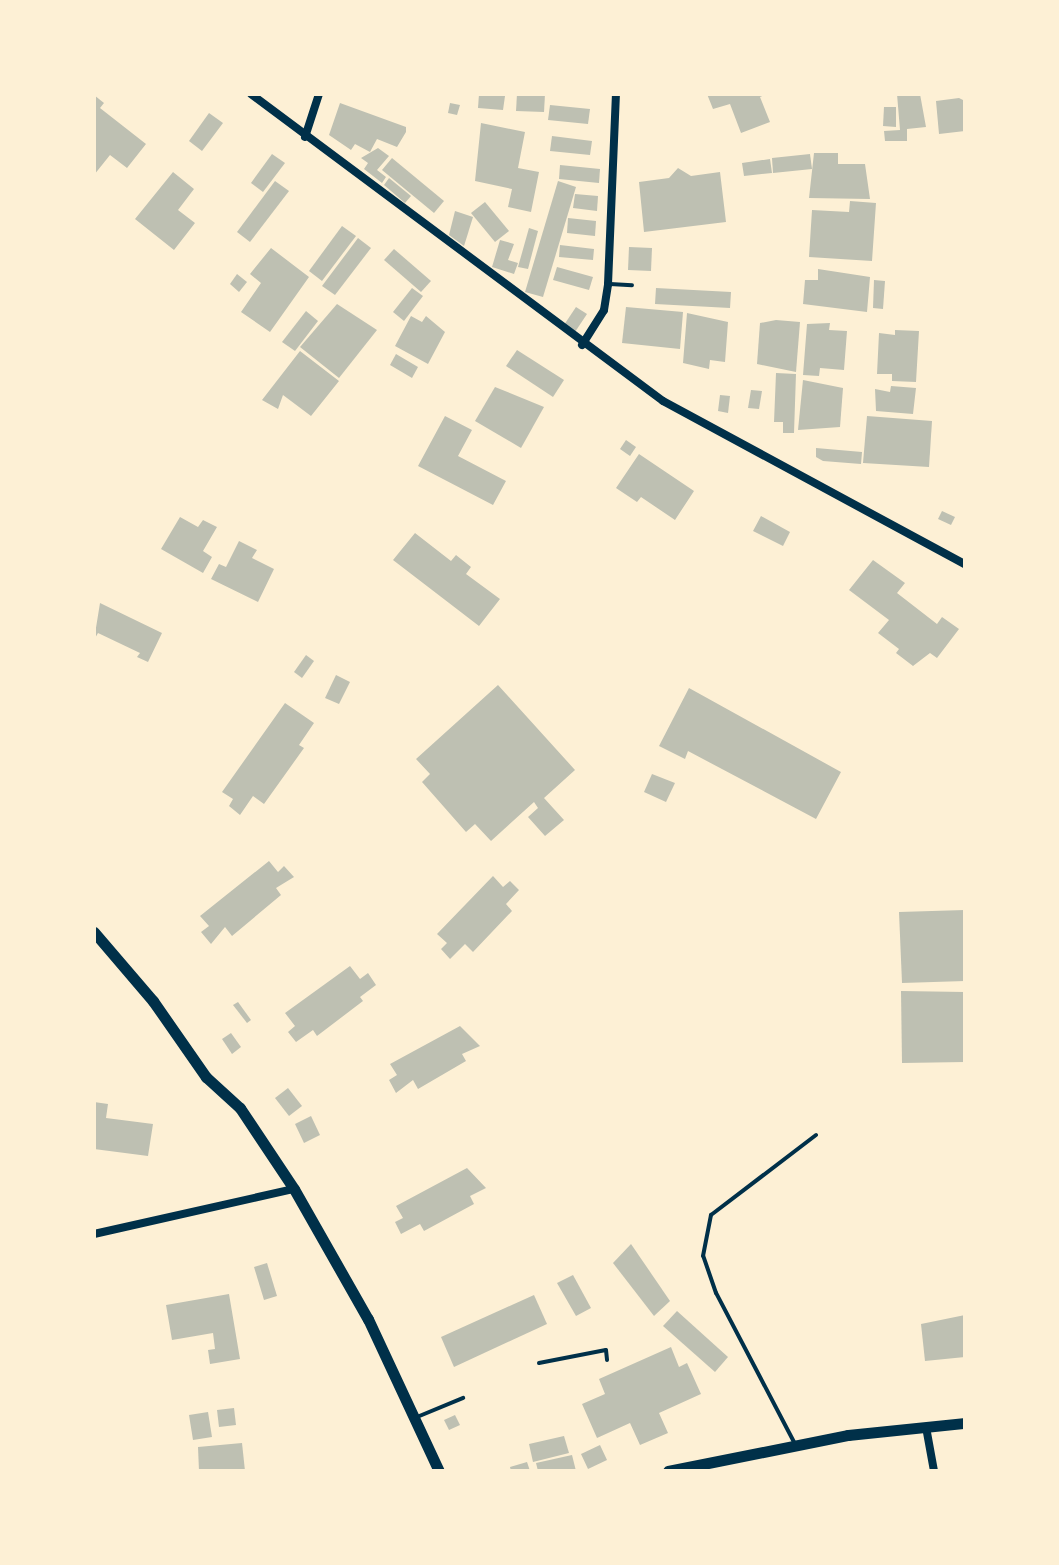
<!DOCTYPE html>
<style>
body{margin:0}
#map{position:relative;width:1059px;height:1565px;overflow:hidden;background:#fdf0d5;font-family:"Crimson Pro",serif}
div>[style]{position:absolute}
.building>*{inset:0;background:#bec0b2}
.path>*{height:4px;margin:-2px;padding:0 2px;transform-origin:2px;border-radius:2px;background:#003049}
.service>*{height:4px;margin:-2px;padding:0 2px;transform-origin:2px;border-radius:2px;background:#003049}
.minor>*{height:8px;margin:-4px;padding:0 4px;transform-origin:4px;border-radius:4px;background:#003049}
.tertiary>*{height:11px;margin:-5.5px;padding:0 5.5px;transform-origin:5.5px;border-radius:5.5px;background:#003049}
span{translate:-50% -50%;white-space:nowrap;text-align:center;line-height:1.15;-webkit-text-stroke:8px #fdf0d5;paint-order:stroke}
.frame{position:absolute;inset:0;border:96px solid #fdf0d5;pointer-events:none}
</style>
<div id="map">
<div class="building">
<div style="clip-path:polygon(479px 94px,505px 96px,503px 110px,478px 108px)"></div>
<div style="clip-path:polygon(517px 94px,545px 94px,544px 112px,516px 111px)"></div>
<div style="clip-path:polygon(707px 94px,767px 94px,760px 97px,770px 122px,741px 133px,730px 104px,713px 109px)"></div>
<div style="clip-path:polygon(897px 94px,920px 94px,926px 127px,907px 129px,907px 141px,885px 141px,884px 131px,900px 130px)"></div>
<div style="clip-path:polygon(94px 95px,104px 103px,100px 108px,146px 144px,127px 168px,110px 155px,94px 175px)"></div>
<div style="clip-path:polygon(959px 98px,965px 101px,965px 131px,939px 134px,936px 101px)"></div>
<div style="clip-path:polygon(340px 103px,406px 127px,406px 132px,397px 147px,377px 139px,370px 152px,355px 144px,351px 150px,329px 135px)"></div>
<div style="clip-path:polygon(450px 103px,460px 105px,457px 115px,448px 113px)"></div>
<div style="clip-path:polygon(550px 105px,590px 109px,588px 124px,548px 120px)"></div>
<div style="clip-path:polygon(884px 107px,896px 107px,896px 127px,883px 126px)"></div>
<div style="clip-path:polygon(209px 113px,223px 123px,202px 151px,189px 141px)"></div>
<div style="clip-path:polygon(481px 123px,525px 132px,518px 168px,539px 172px,531px 212px,508px 207px,512px 189px,475px 181px)"></div>
<div style="clip-path:polygon(552px 136px,592px 141px,590px 155px,550px 151px)"></div>
<div style="clip-path:polygon(378px 148px,389px 156px,377px 170px,386px 177px,382px 183px,364px 169px,368px 163px,361px 158px)"></div>
<div style="clip-path:polygon(814px 153px,838px 153px,838px 164px,865px 164px,870px 199px,809px 198px)"></div>
<div style="clip-path:polygon(272px 154px,285px 163px,263px 192px,251px 183px)"></div>
<div style="clip-path:polygon(810px 154px,812px 169px,773px 173px,772px 158px)"></div>
<div style="clip-path:polygon(392px 158px,444px 201px,434px 213px,382px 170px)"></div>
<div style="clip-path:polygon(770px 159px,772px 173px,744px 176px,742px 163px)"></div>
<div style="clip-path:polygon(560px 165px,600px 169px,599px 183px,559px 179px)"></div>
<div style="clip-path:polygon(678px 168px,691px 176px,720px 172px,726px 222px,644px 232px,639px 182px,669px 178px)"></div>
<div style="clip-path:polygon(173px 172px,194px 189px,178px 210px,195px 223px,174px 250px,135px 219px)"></div>
<div style="clip-path:polygon(389px 178px,411px 196px,405px 203px,384px 185px)"></div>
<div style="clip-path:polygon(275px 181px,289px 191px,250px 242px,237px 232px)"></div>
<div style="clip-path:polygon(558px 181px,576px 187px,543px 297px,525px 292px)"></div>
<div style="clip-path:polygon(575px 194px,598px 196px,597px 211px,573px 208px)"></div>
<div style="clip-path:polygon(850px 201px,876px 203px,872px 261px,809px 257px,812px 210px,849px 212px)"></div>
<div style="clip-path:polygon(485px 202px,509px 231px,495px 242px,471px 213px)"></div>
<div style="clip-path:polygon(455px 211px,473px 217px,464px 246px,449px 235px)"></div>
<div style="clip-path:polygon(568px 218px,596px 221px,595px 236px,567px 233px)"></div>
<div style="clip-path:polygon(342px 226px,356px 236px,322px 281px,309px 271px)"></div>
<div style="clip-path:polygon(529px 228px,538px 231px,528px 269px,518px 267px)"></div>
<div style="clip-path:polygon(358px 238px,371px 248px,335px 295px,322px 286px)"></div>
<div style="clip-path:polygon(500px 240px,514px 244px,508px 260px,518px 263px,514px 274px,492px 267px)"></div>
<div style="clip-path:polygon(560px 245px,594px 249px,593px 260px,559px 257px)"></div>
<div style="clip-path:polygon(629px 247px,652px 248px,651px 271px,628px 270px)"></div>
<div style="clip-path:polygon(271px 248px,309px 277px,270px 332px,241px 312px,261px 283px,250px 274px)"></div>
<div style="clip-path:polygon(394px 249px,431px 281px,421px 292px,384px 260px)"></div>
<div style="clip-path:polygon(557px 267px,593px 277px,589px 290px,553px 280px)"></div>
<div style="clip-path:polygon(818px 269px,870px 277px,867px 312px,803px 304px,805px 280px,818px 280px)"></div>
<div style="clip-path:polygon(237px 274px,247px 282px,239px 292px,230px 284px)"></div>
<div style="clip-path:polygon(874px 280px,885px 281px,883px 309px,873px 308px)"></div>
<div style="clip-path:polygon(412px 288px,423px 296px,404px 321px,393px 312px)"></div>
<div style="clip-path:polygon(656px 288px,731px 292px,730px 308px,655px 304px)"></div>
<div style="clip-path:polygon(337px 304px,377px 330px,339px 378px,300px 347px)"></div>
<div style="clip-path:polygon(576px 307px,587px 314px,575px 332px,564px 325px)"></div>
<div style="clip-path:polygon(626px 307px,683px 312px,680px 349px,622px 343px)"></div>
<div style="clip-path:polygon(306px 311px,318px 321px,295px 351px,282px 342px)"></div>
<div style="clip-path:polygon(687px 313px,728px 322px,725px 362px,710px 360px,709px 369px,683px 363px)"></div>
<div style="clip-path:polygon(411px 316px,422px 322px,426px 316px,445px 332px,428px 364px,395px 346px)"></div>
<div style="clip-path:polygon(776px 320px,800px 322px,796px 372px,757px 364px,760px 323px)"></div>
<div style="clip-path:polygon(830px 323px,829px 330px,847px 331px,844px 370px,820px 368px,819px 376px,803px 375px,807px 324px)"></div>
<div style="clip-path:polygon(895px 330px,919px 331px,916px 382px,892px 381px,892px 374px,877px 374px,879px 333px,895px 335px)"></div>
<div style="clip-path:polygon(517px 350px,564px 380px,553px 397px,506px 366px)"></div>
<div style="clip-path:polygon(300px 351px,339px 381px,311px 416px,283px 395px,278px 409px,262px 400px)"></div>
<div style="clip-path:polygon(396px 354px,418px 367px,412px 378px,390px 365px)"></div>
<div style="clip-path:polygon(776px 373px,796px 374px,794px 433px,783px 433px,783px 422px,774px 422px)"></div>
<div style="clip-path:polygon(803px 380px,843px 388px,840px 427px,798px 430px)"></div>
<div style="clip-path:polygon(891px 386px,916px 388px,913px 414px,876px 411px,875px 389px,890px 392px)"></div>
<div style="clip-path:polygon(495px 387px,544px 407px,521px 448px,475px 421px)"></div>
<div style="clip-path:polygon(751px 390px,762px 391px,759px 409px,748px 408px)"></div>
<div style="clip-path:polygon(720px 395px,730px 396px,728px 413px,718px 411px)"></div>
<div style="clip-path:polygon(445px 416px,472px 430px,458px 456px,506px 481px,493px 505px,418px 466px)"></div>
<div style="clip-path:polygon(867px 416px,932px 421px,929px 467px,863px 463px)"></div>
<div style="clip-path:polygon(626px 440px,636px 447px,630px 456px,620px 449px)"></div>
<div style="clip-path:polygon(816px 448px,862px 452px,861px 464px,823px 461px,816px 457px)"></div>
<div style="clip-path:polygon(639px 454px,694px 491px,675px 520px,641px 497px,637px 502px,616px 488px)"></div>
<div style="clip-path:polygon(942px 511px,955px 517px,951px 525px,938px 519px)"></div>
<div style="clip-path:polygon(761px 516px,790px 532px,783px 546px,753px 531px)"></div>
<div style="clip-path:polygon(180px 517px,198px 527px,203px 520px,217px 527px,203px 551px,212px 557px,203px 573px,161px 549px)"></div>
<div style="clip-path:polygon(415px 533px,451px 561px,456px 555px,471px 567px,466px 574px,500px 599px,479px 626px,393px 560px)"></div>
<div style="clip-path:polygon(239px 541px,257px 550px,252px 558px,274px 569px,258px 602px,211px 579px,219px 564px,226px 567px)"></div>
<div style="clip-path:polygon(873px 560px,905px 583px,897px 593px,937px 624px,942px 617px,959px 629px,937px 658px,930px 653px,913px 666px,896px 653px,899px 649px,878px 633px,889px 620px,849px 590px)"></div>
<div style="clip-path:polygon(100px 603px,162px 633px,148px 662px,137px 657px,140px 653px,98px 633px,94px 640px)"></div>
<div style="clip-path:polygon(306px 655px,314px 661px,302px 678px,294px 672px)"></div>
<div style="clip-path:polygon(336px 675px,350px 682px,339px 704px,325px 698px)"></div>
<div style="clip-path:polygon(498px 685px,575px 770px,544px 798px,564px 820px,545px 836px,528px 817px,538px 808px,534px 802px,491px 841px,475px 824px,466px 832px,422px 782px,430px 774px,416px 759px)"></div>
<div style="clip-path:polygon(689px 688px,841px 772px,816px 819px,688px 751px,685px 759px,659px 746px)"></div>
<div style="clip-path:polygon(285px 703px,314px 723px,299px 745px,304px 748px,264px 804px,253px 796px,240px 815px,229px 806px,233px 799px,222px 792px)"></div>
<div style="clip-path:polygon(652px 774px,675px 783px,666px 802px,644px 792px)"></div>
<div style="clip-path:polygon(269px 861px,278px 872px,284px 866px,294px 877px,276px 888px,281px 895px,232px 936px,225px 927px,211px 944px,201px 932px,209px 926px,200px 916px)"></div>
<div style="clip-path:polygon(493px 876px,503px 887px,510px 881px,519px 890px,506px 904px,512px 911px,473px 952px,465px 944px,450px 959px,441px 949px,447px 943px,437px 934px)"></div>
<div style="clip-path:polygon(965px 910px,965px 981px,902px 983px,899px 912px)"></div>
<div style="clip-path:polygon(350px 966px,360px 979px,368px 973px,376px 985px,360px 997px,363px 1001px,317px 1036px,313px 1030px,296px 1042px,288px 1032px,295px 1026px,285px 1013px)"></div>
<div style="clip-path:polygon(901px 991px,965px 992px,965px 1062px,902px 1063px)"></div>
<div style="clip-path:polygon(238px 1002px,251px 1020px,247px 1023px,233px 1005px)"></div>
<div style="clip-path:polygon(460px 1026px,480px 1046px,462px 1054px,466px 1061px,418px 1089px,413px 1080px,396px 1093px,389px 1080px,397px 1075px,390px 1064px)"></div>
<div style="clip-path:polygon(231px 1033px,241px 1047px,232px 1054px,222px 1039px)"></div>
<div style="clip-path:polygon(288px 1088px,302px 1106px,289px 1116px,275px 1098px)"></div>
<div style="clip-path:polygon(94px 1102px,108px 1104px,106px 1118px,153px 1124px,148px 1156px,94px 1149px)"></div>
<div style="clip-path:polygon(311px 1116px,320px 1135px,304px 1143px,295px 1124px)"></div>
<div style="clip-path:polygon(467px 1168px,486px 1188px,470px 1196px,474px 1204px,424px 1231px,420px 1224px,401px 1234px,395px 1222px,403px 1218px,396px 1206px)"></div>
<div style="clip-path:polygon(631px 1244px,670px 1301px,654px 1316px,613px 1263px)"></div>
<div style="clip-path:polygon(267px 1263px,277px 1296px,264px 1300px,254px 1267px)"></div>
<div style="clip-path:polygon(573px 1275px,591px 1308px,576px 1316px,557px 1283px)"></div>
<div style="clip-path:polygon(229px 1294px,240px 1359px,210px 1364px,208px 1350px,215px 1349px,213px 1333px,172px 1340px,166px 1305px)"></div>
<div style="clip-path:polygon(534px 1295px,547px 1324px,454px 1367px,441px 1337px)"></div>
<div style="clip-path:polygon(677px 1311px,728px 1357px,715px 1372px,663px 1326px)"></div>
<div style="clip-path:polygon(965px 1315px,965px 1357px,925px 1361px,921px 1324px)"></div>
<div style="clip-path:polygon(671px 1347px,679px 1367px,687px 1363px,701px 1394px,659px 1413px,668px 1433px,640px 1445px,630px 1423px,597px 1438px,582px 1404px,605px 1394px,599px 1379px)"></div>
<div style="clip-path:polygon(234px 1408px,236px 1425px,219px 1427px,217px 1410px)"></div>
<div style="clip-path:polygon(208px 1412px,212px 1437px,193px 1440px,189px 1415px)"></div>
<div style="clip-path:polygon(455px 1415px,460px 1425px,449px 1430px,444px 1420px)"></div>
<div style="clip-path:polygon(564px 1436px,569px 1453px,533px 1462px,529px 1444px)"></div>
<div style="clip-path:polygon(242px 1443px,245px 1471px,199px 1471px,198px 1447px)"></div>
<div style="clip-path:polygon(600px 1445px,607px 1460px,588px 1469px,581px 1454px)"></div>
<div style="clip-path:polygon(572px 1455px,576px 1471px,538px 1471px,536px 1463px)"></div>
<div style="clip-path:polygon(527px 1462px,530px 1471px,511px 1471px,510px 1467px)"></div>
</div>
<div class="path">
<div style="left:539px;top:1363px;width:68px;rotate:-11deg"></div>
<div style="left:606px;top:1350px;width:10px;rotate:84deg"></div>
</div>
<div class="service">
<div style="left:610px;top:284px;width:22px;rotate:3deg"></div>
<div style="left:417px;top:1417px;width:50px;rotate:-22.4deg"></div>
<div style="left:794px;top:1442px;width:168px;rotate:-117.6deg"></div>
<div style="left:716px;top:1293px;width:39px;rotate:-109deg"></div>
<div style="left:703px;top:1256px;width:42px;rotate:-79deg"></div>
<div style="left:711px;top:1215px;width:132px;rotate:-37.3deg"></div>
</div>
<div class="minor">
<div style="left:251px;top:94px;width:514px;rotate:36.69deg"></div>
<div style="left:663px;top:401px;width:343px;rotate:28.4deg"></div>
<div style="left:305px;top:137px;width:45px;rotate:-72deg"></div>
<div style="left:582px;top:345px;width:41px;rotate:-57.8deg"></div>
<div style="left:604px;top:310px;width:26px;rotate:-81deg"></div>
<div style="left:608px;top:284px;width:190px;rotate:-87.6deg"></div>
<div style="left:94px;top:1234px;width:205px;rotate:-12.7deg"></div>
<div style="left:926px;top:1427px;width:45px;rotate:79.7deg"></div>
</div>
<div class="tertiary">
<div style="left:94px;top:932px;width:91px;rotate:49.5deg"></div>
<div style="left:153px;top:1001px;width:93px;rotate:55.1deg"></div>
<div style="left:206px;top:1077px;width:46px;rotate:42.4deg"></div>
<div style="left:240px;top:1108px;width:97px;rotate:56.3deg"></div>
<div style="left:294px;top:1189px;width:150px;rotate:60.4deg"></div>
<div style="left:368px;top:1319px;width:168px;rotate:65deg"></div>
<div style="left:668px;top:1471px;width:184px;rotate:-11.3deg"></div>
<div style="left:848px;top:1435px;width:118px;rotate:-5.9deg"></div>
</div>
<div class="frame"></div>
</div>
